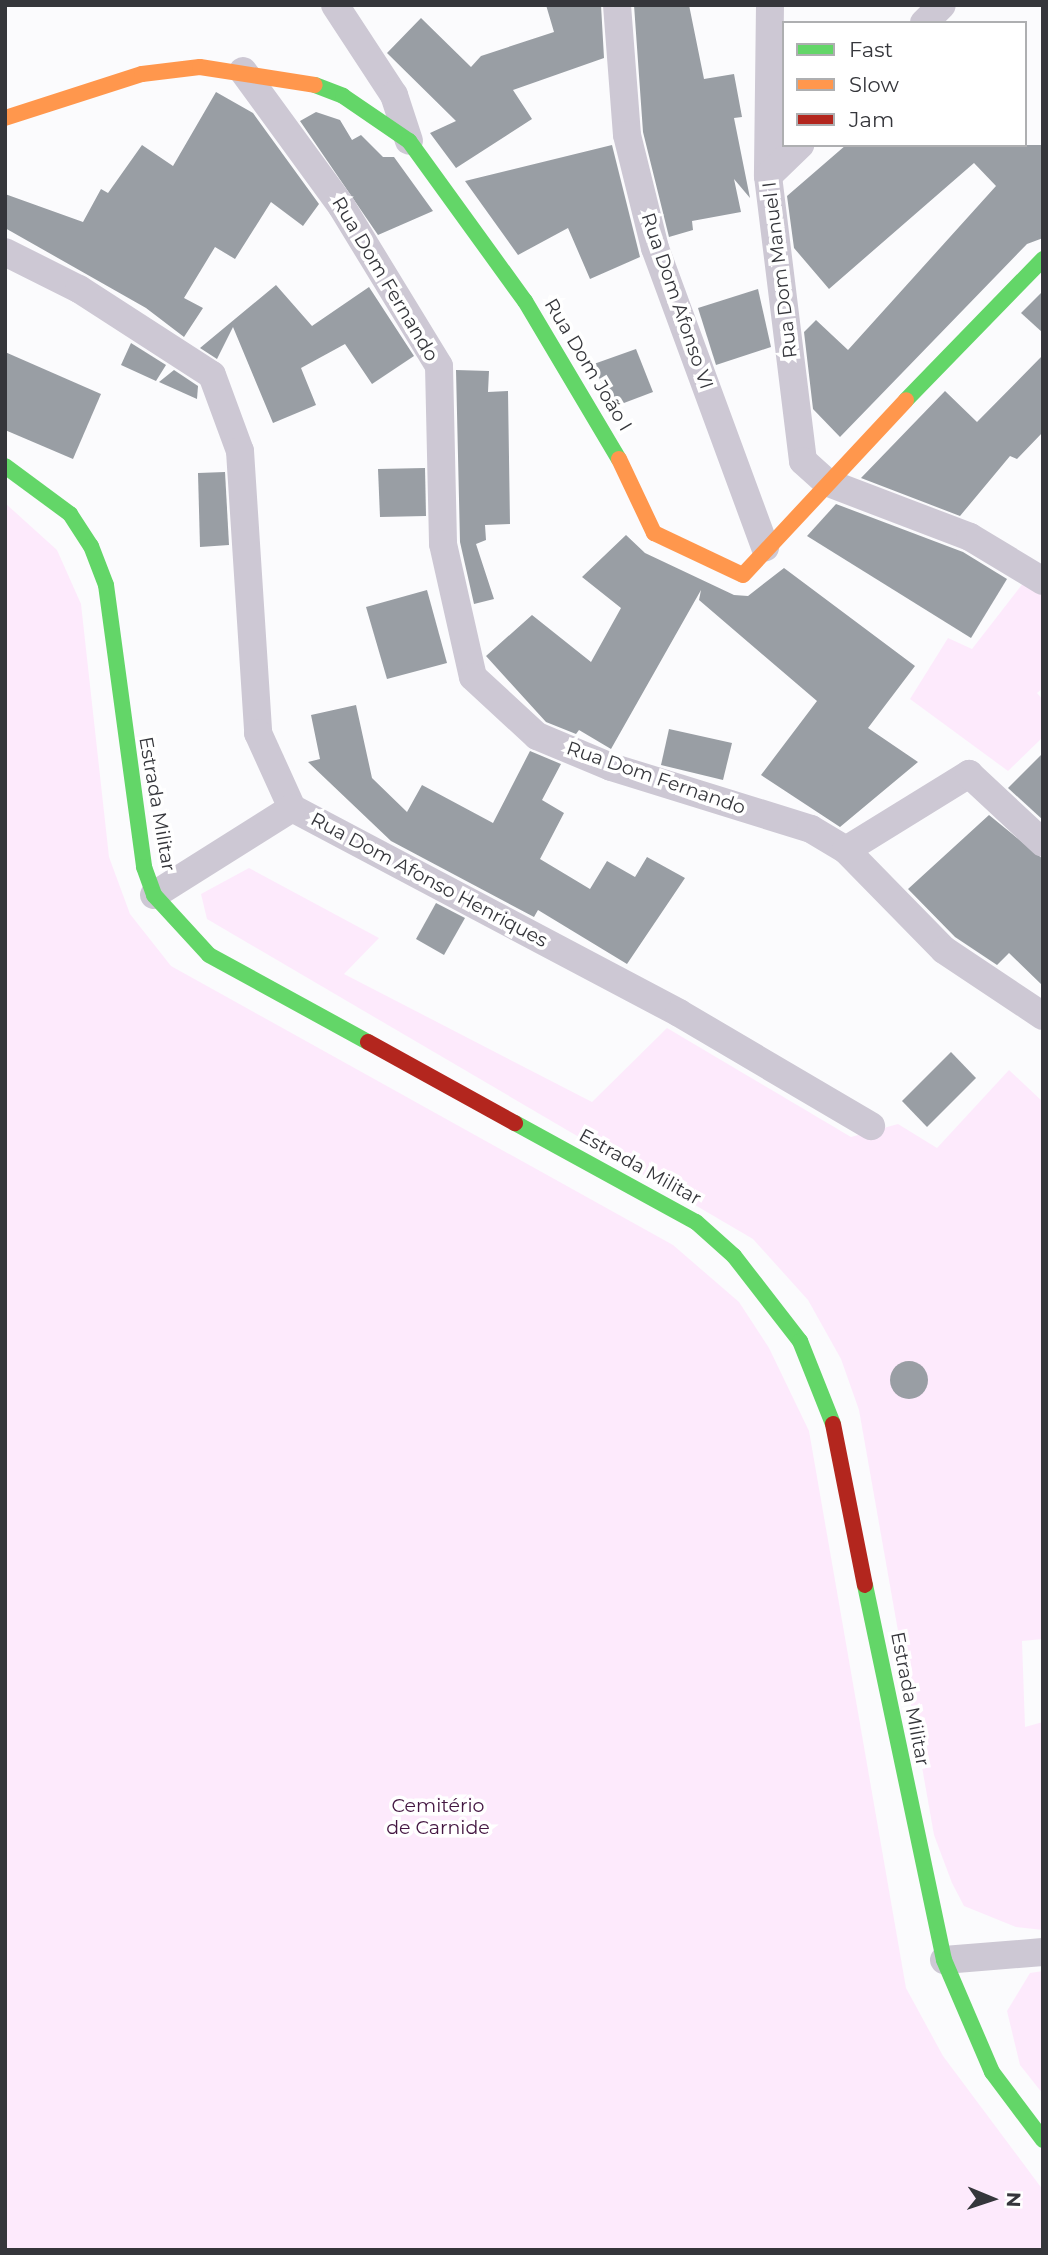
<!DOCTYPE html>
<meta charset="utf-8">
<style>
body{margin:0}
#map{position:relative;width:1048px;height:2255px;overflow:hidden;background:#fbfbfd;font-family:Montserrat,sans-serif}
div>[style]{position:absolute}
.green>*{inset:0;background:#fdeafc}
.building>*{inset:0;background:#999ea4}
.round{border-radius:50%}
.street>*{height:28px;margin:-14px;padding:0 14px;transform-origin:14px;border-radius:14px;background:#cdc8d4}
.fast>*{height:16px;margin:-8px;padding:0 8px;transform-origin:8px;border-radius:8px;background:#63d668}
.slow>*{height:16px;margin:-8px;padding:0 8px;transform-origin:8px;border-radius:8px;background:#ff974d}
.jam>*{height:16px;margin:-8px;padding:0 8px;transform-origin:8px;border-radius:8px;background:#b3261e}
span{translate:-50% -50%;white-space:nowrap;text-align:center;line-height:1.15;-webkit-text-stroke:7px #fff;paint-order:stroke}
.street-label{font-size:19px;color:#35363b}
.park-label{font-size:19px;color:#431641}
.frame{position:absolute;inset:0;border:7px solid #35363b;pointer-events:none}
.legend{position:absolute;left:782px;top:21px;width:245px;height:126px;box-sizing:border-box;background:#fff;border:2px solid #aeafb1;margin:0;padding:9px 12px;list-style:none;font-size:21px;color:#35363b}
.legend li{display:flex;align-items:center;gap:14px;height:35px}
.legend b{width:35px;border:2px solid #aeafb1}
.north{position:absolute;left:957px;top:2164px;width:70px;height:70px;-webkit-text-stroke:5px #fff;paint-order:stroke;rotate:92deg;font-size:19px;font-weight:700;line-height:28px;text-align:center;color:#35363b}
.north::after{content:'';display:block;margin:auto;width:24px;height:32px;background:#35363b;clip-path:polygon(50% 0,100% 100%,50% 72%,0 100%)}
</style>
<div id="map">
<div class="green">
<div style="clip-path:polygon(5px 503px,57px 550px,81px 604px,109px 857px,130px 914px,171px 966px,673px 1245px,739px 1302px,769px 1348px,809px 1431px,906px 1988px,943px 2056px,1043px 2190px,1043px 2250px,5px 2250px)"></div>
<div style="clip-path:polygon(1024px 582px,1043px 596px,1043px 688px,1037px 693px,1043px 700px,1043px 737px,1008px 771px,910px 699px,948px 638px,972px 649px)"></div>
<div style="clip-path:polygon(249px 868px,379px 938px,344px 974px,592px 1102px,667px 1028px,851px 1137px,898px 1124px,937px 1148px,1009px 1070px,1043px 1102px,1043px 1639px,1022px 1641px,1025px 1727px,1043px 1722px,1043px 1930px,1016px 1927px,964px 1906px,952px 1883px,934px 1835px,859px 1410px,841px 1359px,808px 1300px,753px 1239px,207px 919px,201px 894px)"></div>
<div style="clip-path:polygon(1043px 1971px,1043px 2094px,1020px 2065px,1007px 2011px,1030px 1973px)"></div>
</div>
<div class="building">
<div style="clip-path:polygon(546px 5px,601px 5px,604px 58px,513px 90px,532px 119px,456px 168px,430px 133px,456px 121px,387px 53px,421px 18px,471px 67px,481px 56px,554px 32px)"></div>
<div style="clip-path:polygon(634px 5px,689px 5px,704px 79px,734px 74px,742px 117px,734px 118px,750px 198px,734px 179px,741px 212px,692px 221px,693px 230px,669px 237px,643px 132px)"></div>
<div style="clip-path:polygon(216px 92px,253px 113px,319px 204px,303px 226px,271px 202px,235px 259px,215px 247px,184px 298px,203px 308px,184px 337px,146px 308px,5px 228px,5px 194px,83px 222px,101px 189px,108px 193px,142px 145px,173px 166px)"></div>
<div style="clip-path:polygon(316px 112px,340px 120px,352px 140px,361px 135px,383px 157px,394px 157px,433px 211px,378px 235px,300px 121px)"></div>
<div style="clip-path:polygon(612px 145px,640px 257px,590px 279px,568px 228px,518px 255px,465px 181px)"></div>
<div style="clip-path:polygon(846px 145px,1043px 145px,1043px 238px,1027px 244px,840px 437px,813px 409px,804px 332px,816px 320px,848px 350px,996px 186px,974px 163px,829px 289px,794px 248px,787px 196px)"></div>
<div style="clip-path:polygon(276px 285px,312px 326px,369px 287px,414px 356px,372px 384px,345px 344px,301px 368px,316px 405px,273px 423px,233px 327px,217px 359px,200px 348px)"></div>
<div style="clip-path:polygon(758px 289px,771px 347px,716px 365px,698px 308px)"></div>
<div style="clip-path:polygon(1043px 291px,1043px 333px,1021px 313px)"></div>
<div style="clip-path:polygon(131px 343px,166px 365px,156px 381px,121px 365px)"></div>
<div style="clip-path:polygon(636px 349px,653px 392px,616px 406px,591px 365px)"></div>
<div style="clip-path:polygon(5px 352px,101px 394px,73px 459px,5px 430px)"></div>
<div style="clip-path:polygon(1043px 355px,1043px 432px,1017px 459px,1010px 456px,960px 516px,861px 478px,945px 391px,977px 422px)"></div>
<div style="clip-path:polygon(174px 370px,198px 386px,197px 399px,159px 382px)"></div>
<div style="clip-path:polygon(456px 370px,489px 371px,488px 392px,508px 391px,510px 524px,485px 525px,486px 540px,476px 544px,494px 599px,474px 604px,460px 542px)"></div>
<div style="clip-path:polygon(425px 468px,426px 516px,380px 517px,378px 469px)"></div>
<div style="clip-path:polygon(225px 472px,229px 545px,200px 547px,198px 473px)"></div>
<div style="clip-path:polygon(836px 504px,963px 552px,1007px 579px,971px 638px,807px 536px)"></div>
<div style="clip-path:polygon(626px 535px,645px 553px,734px 595px,748px 596px,784px 568px,915px 666px,868px 728px,918px 762px,840px 827px,761px 775px,817px 701px,699px 600px,701px 590px,611px 749px,579px 730px,576px 734px,546px 722px,486px 656px,532px 615px,591px 662px,621px 608px,582px 577px)"></div>
<div style="clip-path:polygon(427px 590px,447px 663px,387px 679px,366px 607px)"></div>
<div style="clip-path:polygon(356px 705px,372px 778px,407px 812px,422px 785px,493px 823px,530px 751px,561px 764px,542px 800px,564px 813px,540px 859px,590px 889px,607px 861px,635px 877px,647px 857px,685px 878px,627px 964px,538px 910px,534px 917px,391px 841px,308px 762px,320px 759px,311px 715px)"></div>
<div style="clip-path:polygon(669px 729px,732px 743px,723px 780px,661px 765px)"></div>
<div style="clip-path:polygon(1043px 753px,1043px 820px,1008px 788px)"></div>
<div style="clip-path:polygon(989px 815px,1043px 859px,1043px 986px,1009px 953px,997px 965px,955px 937px,908px 889px)"></div>
<div style="clip-path:polygon(436px 903px,465px 918px,444px 955px,416px 939px)"></div>
<div style="clip-path:polygon(951px 1052px,976px 1078px,927px 1127px,902px 1101px)"></div>
<div class="round" style="left:890px;top:1361px;width:38px;height:38px"></div>
</div>
<div class="street">
<div style="left:335px;top:5px;width:108px;rotate:56.8deg"></div>
<div style="left:394px;top:95px;width:48px;rotate:71.9deg"></div>
<div style="left:617px;top:5px;width:130px;rotate:85.6deg"></div>
<div style="left:627px;top:135px;width:116px;rotate:76.1deg"></div>
<div style="left:655px;top:248px;width:319px;rotate:69.8deg"></div>
<div style="left:770px;top:5px;width:171px;rotate:90.7deg"></div>
<div style="left:768px;top:176px;width:287px;rotate:83deg"></div>
<div style="left:803px;top:461px;width:31px;rotate:42deg"></div>
<div style="left:826px;top:482px;width:154px;rotate:20.9deg"></div>
<div style="left:970px;top:537px;width:85px;rotate:31.1deg"></div>
<div style="left:924px;top:23px;width:25px;rotate:-45deg"></div>
<div style="left:243px;top:71px;width:168px;rotate:53.9deg"></div>
<div style="left:342px;top:207px;width:186px;rotate:58.6deg"></div>
<div style="left:439px;top:366px;width:178px;rotate:88.7deg"></div>
<div style="left:443px;top:544px;width:136px;rotate:77.3deg"></div>
<div style="left:473px;top:677px;width:87px;rotate:42.7deg"></div>
<div style="left:537px;top:736px;width:80px;rotate:22.7deg"></div>
<div style="left:611px;top:767px;width:209px;rotate:17.2deg"></div>
<div style="left:811px;top:829px;width:41px;rotate:31deg"></div>
<div style="left:846px;top:850px;width:140px;rotate:45.6deg"></div>
<div style="left:944px;top:950px;width:119px;rotate:33.7deg"></div>
<div style="left:768px;top:176px;width:45px;rotate:-44.1deg"></div>
<div style="left:5px;top:252px;width:83px;rotate:26.6deg"></div>
<div style="left:79px;top:289px;width:158px;rotate:32.9deg"></div>
<div style="left:212px;top:375px;width:81px;rotate:69.8deg"></div>
<div style="left:240px;top:451px;width:283px;rotate:86.3deg"></div>
<div style="left:258px;top:733px;width:82px;rotate:65.6deg"></div>
<div style="left:292px;top:808px;width:438px;rotate:27.9deg"></div>
<div style="left:679px;top:1013px;width:223px;rotate:30.5deg"></div>
<div style="left:846px;top:850px;width:145px;rotate:-31.7deg"></div>
<div style="left:969px;top:774px;width:101px;rotate:43deg"></div>
<div style="left:154px;top:895px;width:163px;rotate:-32.2deg"></div>
<div style="left:944px;top:1960px;width:99px;rotate:-4.6deg"></div>
</div>
<div class="fast">
<div style="left:315px;top:85px;width:30px;rotate:21deg"></div>
<div style="left:343px;top:96px;width:80px;rotate:34.3deg"></div>
<div style="left:409px;top:141px;width:198px;rotate:54.1deg"></div>
<div style="left:525px;top:301px;width:184px;rotate:59.3deg"></div>
<div style="left:906px;top:400px;width:197px;rotate:-45.8deg"></div>
<div style="left:5px;top:466px;width:81px;rotate:36.4deg"></div>
<div style="left:70px;top:514px;width:38px;rotate:57deg"></div>
<div style="left:91px;top:546px;width:42px;rotate:69deg"></div>
<div style="left:106px;top:585px;width:285px;rotate:82.3deg"></div>
<div style="left:144px;top:867px;width:30px;rotate:70deg"></div>
<div style="left:154px;top:895px;width:81px;rotate:47.5deg"></div>
<div style="left:209px;top:955px;width:181px;rotate:28.7deg"></div>
<div style="left:515px;top:1123px;width:206px;rotate:28.7deg"></div>
<div style="left:696px;top:1222px;width:51px;rotate:41.8deg"></div>
<div style="left:734px;top:1256px;width:108px;rotate:52.2deg"></div>
<div style="left:800px;top:1341px;width:89px;rotate:68.3deg"></div>
<div style="left:865px;top:1585px;width:383px;rotate:78.1deg"></div>
<div style="left:944px;top:1960px;width:122px;rotate:66.8deg"></div>
<div style="left:992px;top:2072px;width:85px;rotate:53.1deg"></div>
</div>
<div class="slow">
<div style="left:5px;top:118px;width:144px;rotate:-17.8deg"></div>
<div style="left:142px;top:74px;width:58px;rotate:-6.9deg"></div>
<div style="left:200px;top:67px;width:116px;rotate:8.9deg"></div>
<div style="left:619px;top:459px;width:82px;rotate:64.7deg"></div>
<div style="left:654px;top:533px;width:98px;rotate:25.3deg"></div>
<div style="left:743px;top:575px;width:239px;rotate:-47deg"></div>
</div>
<div class="jam">
<div style="left:368px;top:1042px;width:168px;rotate:28.9deg"></div>
<div style="left:833px;top:1424px;width:164px;rotate:78.8deg"></div>
</div>
<div class="street-label">
<span style="left:780px;top:270px;rotate:-97deg">Rua Dom Manuel I</span>
<span style="left:385px;top:279px;rotate:59deg">Rua Dom Fernando</span>
<span style="left:677px;top:301px;rotate:71deg">Rua Dom Afonso VI</span>
<span style="left:588px;top:365px;rotate:59deg">Rua Dom João I</span>
<span style="left:656px;top:778px;rotate:19deg">Rua Dom Fernando</span>
<span style="left:157px;top:804px;rotate:80deg">Estrada Militar</span>
<span style="left:429px;top:880px;rotate:28deg">Rua Dom Afonso Henriques</span>
<span style="left:640px;top:1167px;rotate:29deg">Estrada Militar</span>
<span style="left:910px;top:1699px;rotate:79deg">Estrada Militar</span>
</div>
<div class="park-label">
<span style="left:438px;top:1817px">Cemitério<br>de Carnide</span>
</div>
<div class="frame"></div>
<ul class="legend">
<li><b style="height:9px;background:#63d668"></b>Fast</li>
<li><b style="height:9px;background:#ff974d"></b>Slow</li>
<li><b style="height:9px;background:#b3261e"></b>Jam</li>
</ul>
<div class="north">N</div>
</div>
